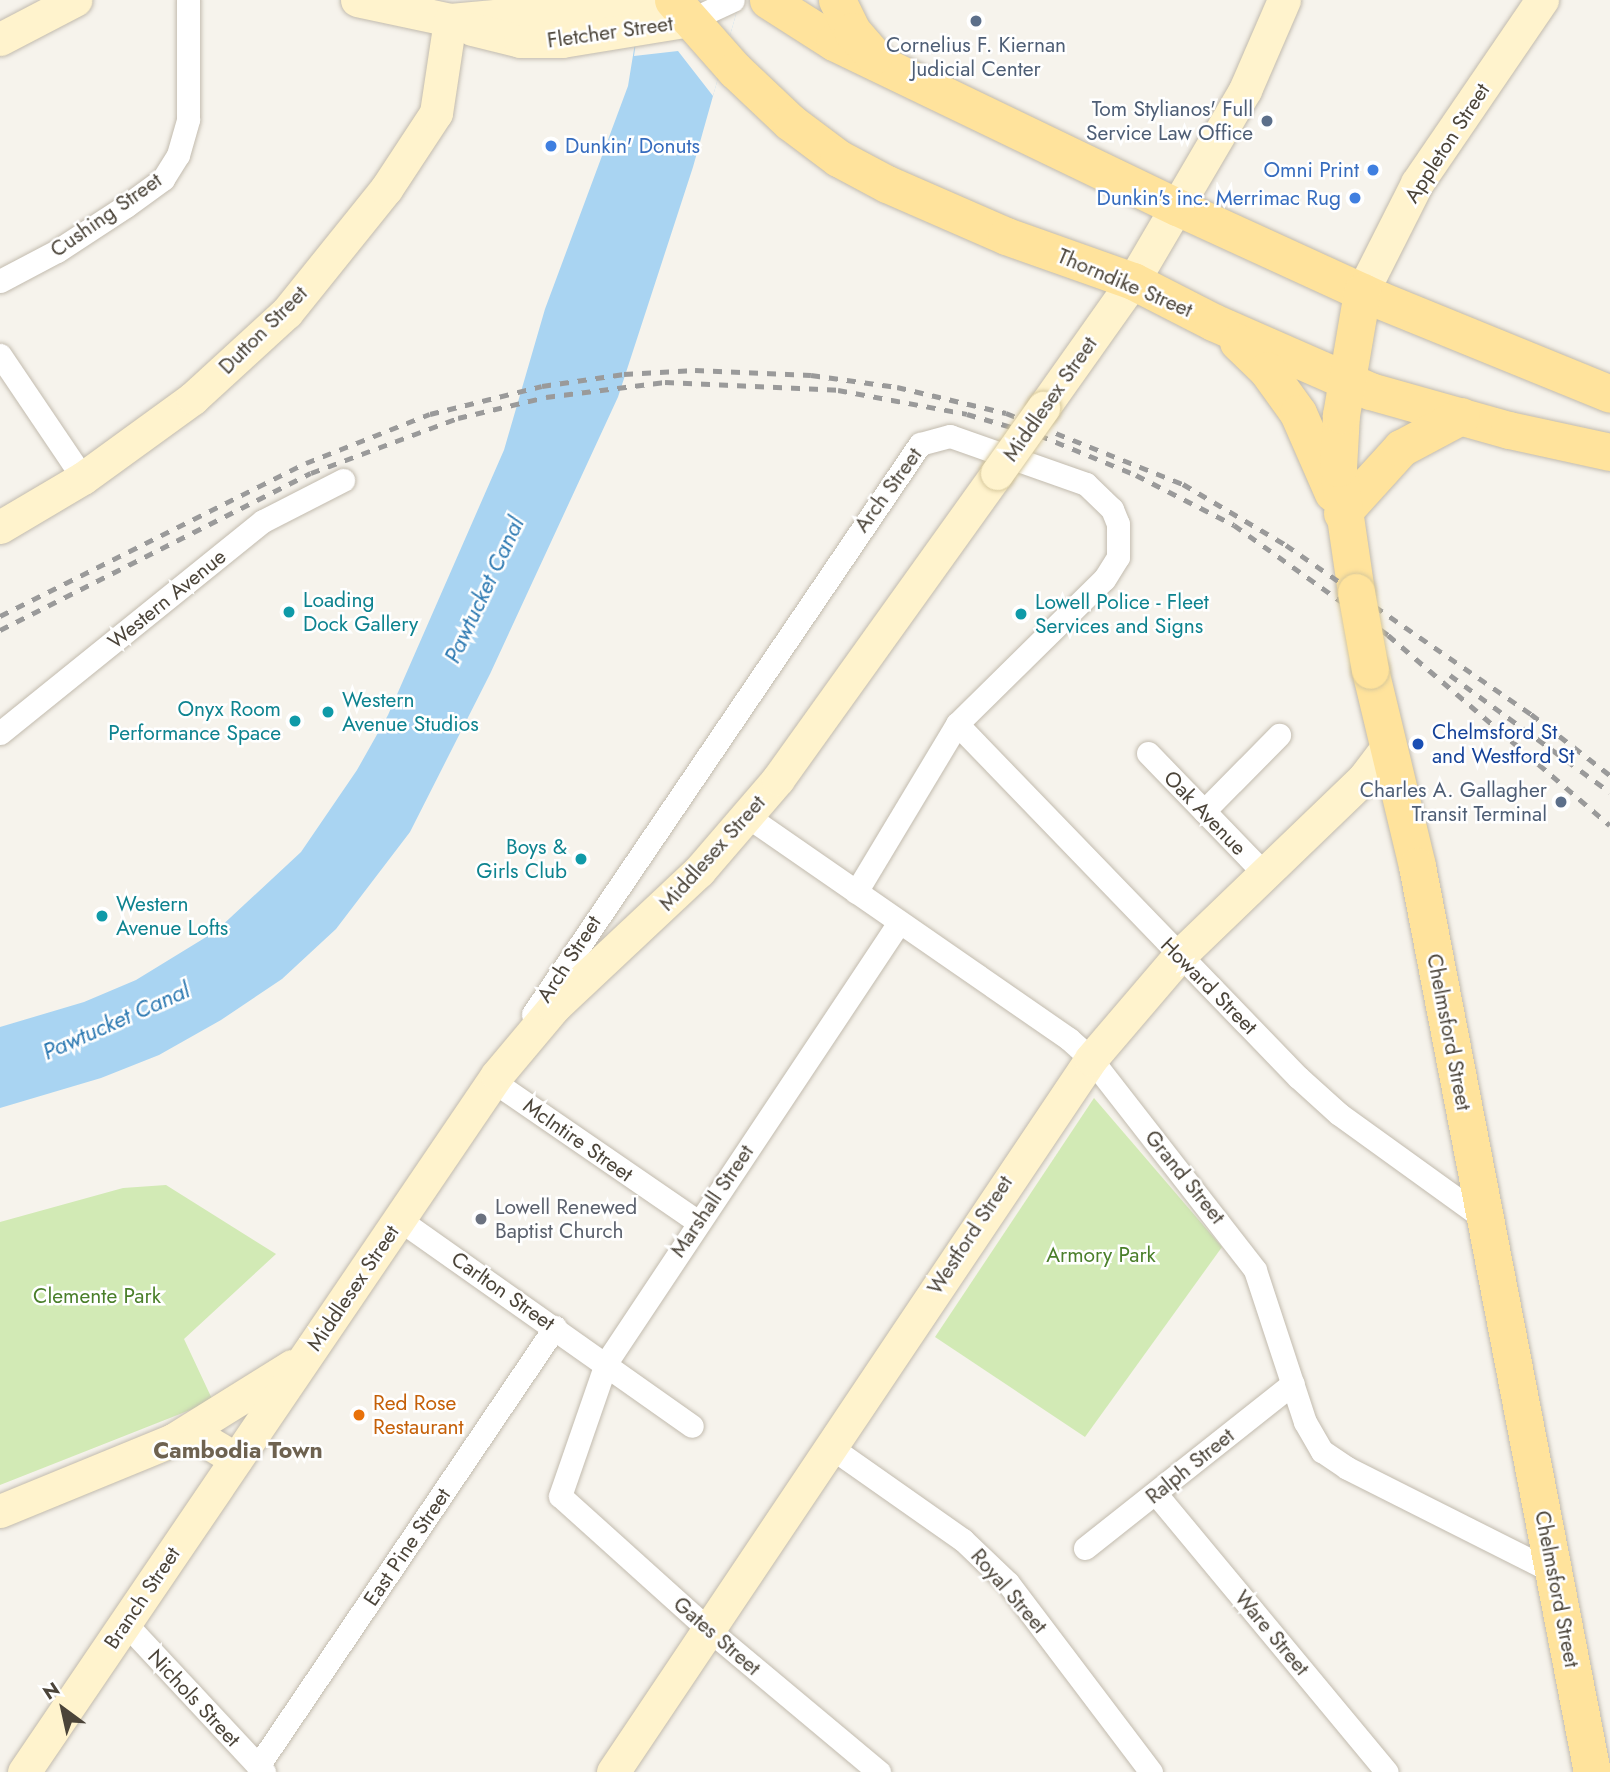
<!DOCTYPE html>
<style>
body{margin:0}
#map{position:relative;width:1610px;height:1772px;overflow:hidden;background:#f6f3ec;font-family:Jost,sans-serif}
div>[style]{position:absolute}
.green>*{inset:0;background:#d2eab5}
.water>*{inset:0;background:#a9d4f2}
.pier>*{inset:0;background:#f6f3ec}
.roads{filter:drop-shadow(0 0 2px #c2bbae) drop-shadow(0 0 2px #c2bbae)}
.street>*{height:23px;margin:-11.5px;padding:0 11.5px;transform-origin:11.5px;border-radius:11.5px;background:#fff}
.secondary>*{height:33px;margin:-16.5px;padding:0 16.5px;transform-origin:16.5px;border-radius:16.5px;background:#fff3cd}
.primary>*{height:37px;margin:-18.5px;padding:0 18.5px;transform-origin:18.5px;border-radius:18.5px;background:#ffe39c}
.rail>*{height:5px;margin-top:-2.5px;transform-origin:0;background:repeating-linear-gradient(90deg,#9a9a9a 0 9px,transparent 0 18px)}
.bridges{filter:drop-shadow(0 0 2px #d6c79b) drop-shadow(0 0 2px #d6c79b)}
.secondary-bridge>*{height:33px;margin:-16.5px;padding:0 16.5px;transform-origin:16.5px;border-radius:16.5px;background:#fff3cd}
.primary-bridge>*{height:37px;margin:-18.5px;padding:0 18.5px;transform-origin:18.5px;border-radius:18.5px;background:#ffe39c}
.dots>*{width:19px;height:19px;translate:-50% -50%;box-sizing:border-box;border:4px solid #fff;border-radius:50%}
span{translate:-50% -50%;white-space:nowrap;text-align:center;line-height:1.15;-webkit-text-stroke:5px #fff;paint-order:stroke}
.street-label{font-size:21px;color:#4b4439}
.service-label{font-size:21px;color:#4e5e75}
.right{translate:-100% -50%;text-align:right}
.shop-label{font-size:21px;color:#366cbe}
.left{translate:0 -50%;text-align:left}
.culture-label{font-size:21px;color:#0d838f}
.transit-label{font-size:21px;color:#164399}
.worship-label{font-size:21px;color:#5b616d}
.park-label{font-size:21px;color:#4a7f2a}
.food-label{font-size:21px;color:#c56008}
.water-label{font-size:23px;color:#2e7ab2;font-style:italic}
.neighbourhood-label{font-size:23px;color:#6e6250;font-weight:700}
.north{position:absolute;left:28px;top:1674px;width:70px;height:70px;-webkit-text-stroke:5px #fff;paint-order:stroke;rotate:327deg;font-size:19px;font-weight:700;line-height:28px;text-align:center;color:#4b4439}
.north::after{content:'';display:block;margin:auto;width:24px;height:32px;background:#4b4439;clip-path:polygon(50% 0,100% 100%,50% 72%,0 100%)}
</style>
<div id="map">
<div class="green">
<div style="clip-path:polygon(1094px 1098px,1222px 1247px,1085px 1437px,935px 1337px)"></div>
<div style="clip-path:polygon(166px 1185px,276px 1254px,184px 1339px,213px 1401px,0 1485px,0 1222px,123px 1188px)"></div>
</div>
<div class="water">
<div style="clip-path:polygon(642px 0,740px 0,693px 167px,618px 397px,490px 674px,410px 832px,336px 929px,282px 979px,221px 1020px,159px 1055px,101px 1078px,0 1108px,0 1027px,84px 1002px,136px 980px,216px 931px,301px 852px,357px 770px,388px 715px,504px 450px,545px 309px,628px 86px)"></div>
</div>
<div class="pier">
<div style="clip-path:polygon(642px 0,740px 0,713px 96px,678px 51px,634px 56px)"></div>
</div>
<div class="roads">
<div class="street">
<div style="left:690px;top:20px;width:47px;rotate:-24.9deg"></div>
<div style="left:0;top:281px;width:64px;rotate:-27.8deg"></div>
<div style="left:57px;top:251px;width:82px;rotate:-33.1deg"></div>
<div style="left:126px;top:206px;width:46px;rotate:-36.1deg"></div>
<div style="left:163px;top:179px;width:28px;rotate:-58deg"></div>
<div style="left:178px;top:155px;width:37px;rotate:-74deg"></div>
<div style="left:188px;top:119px;width:119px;rotate:-90deg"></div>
<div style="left:0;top:355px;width:148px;rotate:56deg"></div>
<div style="left:957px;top:724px;width:491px;rotate:46deg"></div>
<div style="left:1298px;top:1077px;width:55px;rotate:42.1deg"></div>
<div style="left:1339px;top:1114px;width:181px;rotate:35.8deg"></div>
<div style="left:0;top:733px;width:338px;rotate:-38.9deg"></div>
<div style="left:263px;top:521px;width:90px;rotate:-27.1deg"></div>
<div style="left:1148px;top:753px;width:165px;rotate:46deg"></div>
<div style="left:1204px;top:811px;width:107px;rotate:-45.4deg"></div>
<div style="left:747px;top:816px;width:392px;rotate:34.7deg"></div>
<div style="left:1069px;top:1039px;width:30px;rotate:42deg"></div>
<div style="left:1091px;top:1059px;width:267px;rotate:52.1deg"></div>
<div style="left:1255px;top:1270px;width:160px;rotate:71.8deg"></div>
<div style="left:1305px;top:1422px;width:34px;rotate:60deg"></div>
<div style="left:1322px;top:1451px;width:30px;rotate:34deg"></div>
<div style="left:1347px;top:1468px;width:232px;rotate:26.7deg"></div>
<div style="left:533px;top:1014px;width:689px;rotate:-55.83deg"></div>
<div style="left:920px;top:444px;width:31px;rotate:-15deg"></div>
<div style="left:950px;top:436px;width:144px;rotate:19.4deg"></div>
<div style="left:1086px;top:484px;width:36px;rotate:44deg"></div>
<div style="left:1112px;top:509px;width:16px;rotate:68deg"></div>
<div style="left:1118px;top:524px;width:33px;rotate:90deg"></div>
<div style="left:1118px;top:557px;width:26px;rotate:122deg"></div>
<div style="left:1104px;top:579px;width:206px;rotate:135.4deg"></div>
<div style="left:957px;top:724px;width:196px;rotate:121deg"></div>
<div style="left:493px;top:1081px;width:249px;rotate:34.5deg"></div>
<div style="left:400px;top:1220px;width:357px;rotate:35.2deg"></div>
<div style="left:832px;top:1448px;width:160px;rotate:35.1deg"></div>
<div style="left:963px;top:1540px;width:62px;rotate:43.7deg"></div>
<div style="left:1008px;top:1583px;width:237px;rotate:52.9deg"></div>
<div style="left:1156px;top:1494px;width:361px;rotate:50.3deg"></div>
<div style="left:1085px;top:1548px;width:265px;rotate:-38.4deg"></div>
<div style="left:125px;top:1623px;width:204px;rotate:47deg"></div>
<div style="left:258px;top:1766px;width:530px;rotate:-55.92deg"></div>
<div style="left:879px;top:1772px;width:222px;rotate:-140.1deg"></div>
<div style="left:709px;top:1630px;width:200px;rotate:-138deg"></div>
<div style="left:560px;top:1496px;width:141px;rotate:-70.9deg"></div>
<div style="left:606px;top:1363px;width:527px;rotate:-56.37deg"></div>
</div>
<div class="secondary">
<div style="left:357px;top:0;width:95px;rotate:12.1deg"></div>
<div style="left:450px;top:20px;width:220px;rotate:-5.2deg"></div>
<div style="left:472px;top:29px;width:49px;rotate:14deg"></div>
<div style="left:520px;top:41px;width:42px"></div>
<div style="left:562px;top:41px;width:130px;rotate:-9.3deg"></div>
<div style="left:0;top:39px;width:85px;rotate:-27.5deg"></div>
<div style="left:1362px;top:292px;width:122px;rotate:-63.2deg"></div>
<div style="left:1417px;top:183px;width:222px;rotate:-55.7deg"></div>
<div style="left:1043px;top:408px;width:156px;rotate:-54.7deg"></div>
<div style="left:1133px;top:281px;width:221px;rotate:-59.6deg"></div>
<div style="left:1245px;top:90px;width:98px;rotate:-66.6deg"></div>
<div style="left:0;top:527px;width:96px;rotate:-30.6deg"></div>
<div style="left:83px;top:478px;width:136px;rotate:-36deg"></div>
<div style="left:193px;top:398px;width:127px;rotate:-42.5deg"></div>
<div style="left:287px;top:312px;width:158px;rotate:-51.2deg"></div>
<div style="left:386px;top:189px;width:91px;rotate:-56.7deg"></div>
<div style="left:436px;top:113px;width:94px;rotate:-81.4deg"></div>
<div style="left:173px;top:1440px;width:140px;rotate:-31.9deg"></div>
<div style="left:0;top:1511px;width:187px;rotate:-22.3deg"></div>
<div style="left:173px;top:1440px;width:26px;rotate:-7deg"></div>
<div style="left:199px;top:1437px;width:43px;rotate:30.7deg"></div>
<div style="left:24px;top:1772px;width:842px;rotate:-55.84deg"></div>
<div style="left:497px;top:1075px;width:89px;rotate:-50deg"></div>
<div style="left:554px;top:1007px;width:199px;rotate:-43.2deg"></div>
<div style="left:699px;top:871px;width:121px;rotate:-49.3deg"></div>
<div style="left:778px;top:779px;width:376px;rotate:-54.4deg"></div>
<div style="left:613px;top:1772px;width:858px;rotate:-56.16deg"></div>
<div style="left:1091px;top:1059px;width:134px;rotate:-49.5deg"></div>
<div style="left:1178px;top:957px;width:258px;rotate:-43.9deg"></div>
<div style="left:1364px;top:778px;width:39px;rotate:-53deg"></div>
</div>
<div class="primary">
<div style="left:673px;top:0;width:94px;rotate:48.5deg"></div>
<div style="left:735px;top:70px;width:76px;rotate:43.4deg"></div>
<div style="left:790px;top:122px;width:60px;rotate:36.9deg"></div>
<div style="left:838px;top:158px;width:55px;rotate:28deg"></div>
<div style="left:887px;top:184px;width:130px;rotate:23.6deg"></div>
<div style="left:1006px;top:236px;width:135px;rotate:19.5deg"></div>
<div style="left:1133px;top:281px;width:90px;rotate:27.1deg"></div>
<div style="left:1213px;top:322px;width:171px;rotate:23.7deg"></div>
<div style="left:1370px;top:391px;width:144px;rotate:15.7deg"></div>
<div style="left:1509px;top:430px;width:103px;rotate:12.3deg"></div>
<div style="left:768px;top:0;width:78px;rotate:32.5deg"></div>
<div style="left:834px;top:42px;width:381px;rotate:25.7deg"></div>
<div style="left:1177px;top:207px;width:223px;rotate:24.6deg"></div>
<div style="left:1380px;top:300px;width:248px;rotate:22.2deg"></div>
<div style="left:837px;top:0;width:34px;rotate:64deg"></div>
<div style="left:852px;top:31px;width:33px;rotate:49deg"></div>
<div style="left:1238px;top:342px;width:40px;rotate:44deg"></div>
<div style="left:1267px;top:370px;width:53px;rotate:54.2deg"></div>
<div style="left:1298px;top:413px;width:87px;rotate:66.4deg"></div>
<div style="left:1342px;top:513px;width:88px;rotate:-47.8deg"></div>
<div style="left:1401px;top:448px;width:68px;rotate:-28.1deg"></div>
<div style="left:1356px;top:592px;width:125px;rotate:-98.3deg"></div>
<div style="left:1338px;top:468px;width:53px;rotate:-86.8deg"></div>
<div style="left:1341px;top:415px;width:125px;rotate:-80.3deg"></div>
<div style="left:1370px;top:670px;width:202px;rotate:76.5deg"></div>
<div style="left:1417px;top:866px;width:923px;rotate:79.07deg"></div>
</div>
</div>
<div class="rail">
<div style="left:0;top:616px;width:342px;rotate:-26.6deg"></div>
<div style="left:306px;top:463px;width:133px;rotate:-21.6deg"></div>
<div style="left:430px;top:414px;width:115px;rotate:-14deg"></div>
<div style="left:542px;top:386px;width:83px;rotate:-8.3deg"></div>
<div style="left:624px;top:374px;width:71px;rotate:-3.2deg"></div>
<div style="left:695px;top:370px;width:116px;rotate:2.5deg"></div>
<div style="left:811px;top:375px;width:87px;rotate:7.9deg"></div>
<div style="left:897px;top:387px;width:112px;rotate:13.4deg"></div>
<div style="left:1006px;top:413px;width:191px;rotate:21.9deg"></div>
<div style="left:1183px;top:484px;width:120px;rotate:30.6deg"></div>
<div style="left:1286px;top:545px;width:298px;rotate:34.6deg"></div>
<div style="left:1531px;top:714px;width:100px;rotate:37.7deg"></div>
<div style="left:0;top:630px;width:348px;rotate:-26.8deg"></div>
<div style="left:311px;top:473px;width:157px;rotate:-20.5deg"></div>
<div style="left:458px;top:418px;width:90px;rotate:-13.4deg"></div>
<div style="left:546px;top:397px;width:120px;rotate:-7.2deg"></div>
<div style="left:665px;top:382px;width:173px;rotate:2.6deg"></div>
<div style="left:838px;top:390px;width:131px;rotate:10.5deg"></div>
<div style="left:967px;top:414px;width:75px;rotate:16.3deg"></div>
<div style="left:1039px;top:435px;width:105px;rotate:22.4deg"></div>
<div style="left:1136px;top:475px;width:110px;rotate:27deg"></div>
<div style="left:1234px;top:525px;width:189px;rotate:35.5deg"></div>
<div style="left:1388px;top:635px;width:292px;rotate:40.6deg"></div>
<div style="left:1450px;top:675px;width:198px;rotate:36.2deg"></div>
</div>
<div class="bridges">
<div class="secondary-bridge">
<div style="left:997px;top:473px;width:80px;rotate:-54.7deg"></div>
</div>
<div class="primary-bridge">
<div style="left:1356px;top:592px;width:79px;rotate:79.8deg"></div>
</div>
</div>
<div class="dots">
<div style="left:976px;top:21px;background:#5c6f8a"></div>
<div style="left:1267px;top:121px;background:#5c6f8a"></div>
<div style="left:551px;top:146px;background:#3f7fe0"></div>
<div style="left:1373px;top:170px;background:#3f7fe0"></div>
<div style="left:1355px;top:198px;background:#3f7fe0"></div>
<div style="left:289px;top:612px;background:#0f9aa8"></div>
<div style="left:1021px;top:614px;background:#0f9aa8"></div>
<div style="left:328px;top:712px;background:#0f9aa8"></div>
<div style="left:295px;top:721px;background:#0f9aa8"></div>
<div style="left:1418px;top:744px;background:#1a4fb4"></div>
<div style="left:1561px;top:802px;background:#5c6f8a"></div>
<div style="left:581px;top:859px;background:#0f9aa8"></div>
<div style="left:102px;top:916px;background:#0f9aa8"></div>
<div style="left:481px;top:1219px;background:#6b7280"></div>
<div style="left:359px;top:1415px;background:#e8710a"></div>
</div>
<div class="street-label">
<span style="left:610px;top:32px;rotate:-8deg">Fletcher Street</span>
<span style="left:1447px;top:143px;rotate:-57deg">Appleton Street</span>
<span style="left:106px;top:215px;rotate:-35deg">Cushing Street</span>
<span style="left:1125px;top:283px;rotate:23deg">Thorndike Street</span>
<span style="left:263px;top:330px;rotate:-45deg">Dutton Street</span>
<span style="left:1050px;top:399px;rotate:-55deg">Middlesex Street</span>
<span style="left:888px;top:490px;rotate:-54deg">Arch Street</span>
<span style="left:167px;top:599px;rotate:-39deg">Western Avenue</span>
<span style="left:1205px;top:813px;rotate:46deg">Oak Avenue</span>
<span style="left:712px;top:853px;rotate:-48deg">Middlesex Street</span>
<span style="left:569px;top:959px;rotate:-57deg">Arch Street</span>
<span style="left:1209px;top:986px;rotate:45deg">Howard Street</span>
<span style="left:1449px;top:1032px;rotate:79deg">Chelmsford Street</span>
<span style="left:578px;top:1140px;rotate:35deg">McIntire Street</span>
<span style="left:1185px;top:1177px;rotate:51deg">Grand Street</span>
<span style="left:712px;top:1201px;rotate:-56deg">Marshall Street</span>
<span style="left:970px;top:1235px;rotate:-57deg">Westford Street</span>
<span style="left:353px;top:1288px;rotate:-56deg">Middlesex Street</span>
<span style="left:503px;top:1291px;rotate:35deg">Carlton Street</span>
<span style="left:1190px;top:1466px;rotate:-39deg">Ralph Street</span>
<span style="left:407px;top:1547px;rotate:-56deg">East Pine Street</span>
<span style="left:1557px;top:1589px;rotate:79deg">Chelmsford Street</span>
<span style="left:1009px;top:1591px;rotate:49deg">Royal Street</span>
<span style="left:142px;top:1598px;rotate:-56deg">Branch Street</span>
<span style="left:1272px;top:1633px;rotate:50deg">Ware Street</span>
<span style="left:717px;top:1636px;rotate:41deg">Gates Street</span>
<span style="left:194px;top:1698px;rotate:47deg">Nichols Street</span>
</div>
<div class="service-label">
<span style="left:976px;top:57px">Cornelius F. Kiernan<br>Judicial Center</span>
<span class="right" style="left:1253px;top:121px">Tom Stylianos' Full<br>Service Law Office</span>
<span class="right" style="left:1547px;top:802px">Charles A. Gallagher<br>Transit Terminal</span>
</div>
<div class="shop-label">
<span class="left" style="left:565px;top:146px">Dunkin' Donuts</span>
<span class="right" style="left:1359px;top:170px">Omni Print</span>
<span class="right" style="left:1341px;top:198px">Dunkin's inc. Merrimac Rug</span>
</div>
<div class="culture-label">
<span class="left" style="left:303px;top:612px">Loading<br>Dock Gallery</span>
<span class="left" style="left:1035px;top:614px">Lowell Police - Fleet<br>Services and Signs</span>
<span class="left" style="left:342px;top:712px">Western<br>Avenue Studios</span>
<span class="right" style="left:281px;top:721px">Onyx Room<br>Performance Space</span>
<span class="right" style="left:567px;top:859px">Boys &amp;<br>Girls Club</span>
<span class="left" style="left:116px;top:916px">Western<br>Avenue Lofts</span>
</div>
<div class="transit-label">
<span class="left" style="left:1432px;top:744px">Chelmsford St<br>and Westford St</span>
</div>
<div class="worship-label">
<span class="left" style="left:495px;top:1219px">Lowell Renewed<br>Baptist Church</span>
</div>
<div class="park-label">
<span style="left:1101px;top:1255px">Armory Park</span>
<span style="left:97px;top:1296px">Clemente Park</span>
</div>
<div class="food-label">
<span class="left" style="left:373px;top:1415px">Red Rose<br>Restaurant</span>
</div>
<div class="water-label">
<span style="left:484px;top:590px;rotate:-65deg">Pawtucket Canal</span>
<span style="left:116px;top:1021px;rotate:-24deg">Pawtucket Canal</span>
</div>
<div class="neighbourhood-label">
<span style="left:238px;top:1450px">Cambodia Town</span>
</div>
<div class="north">N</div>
</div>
